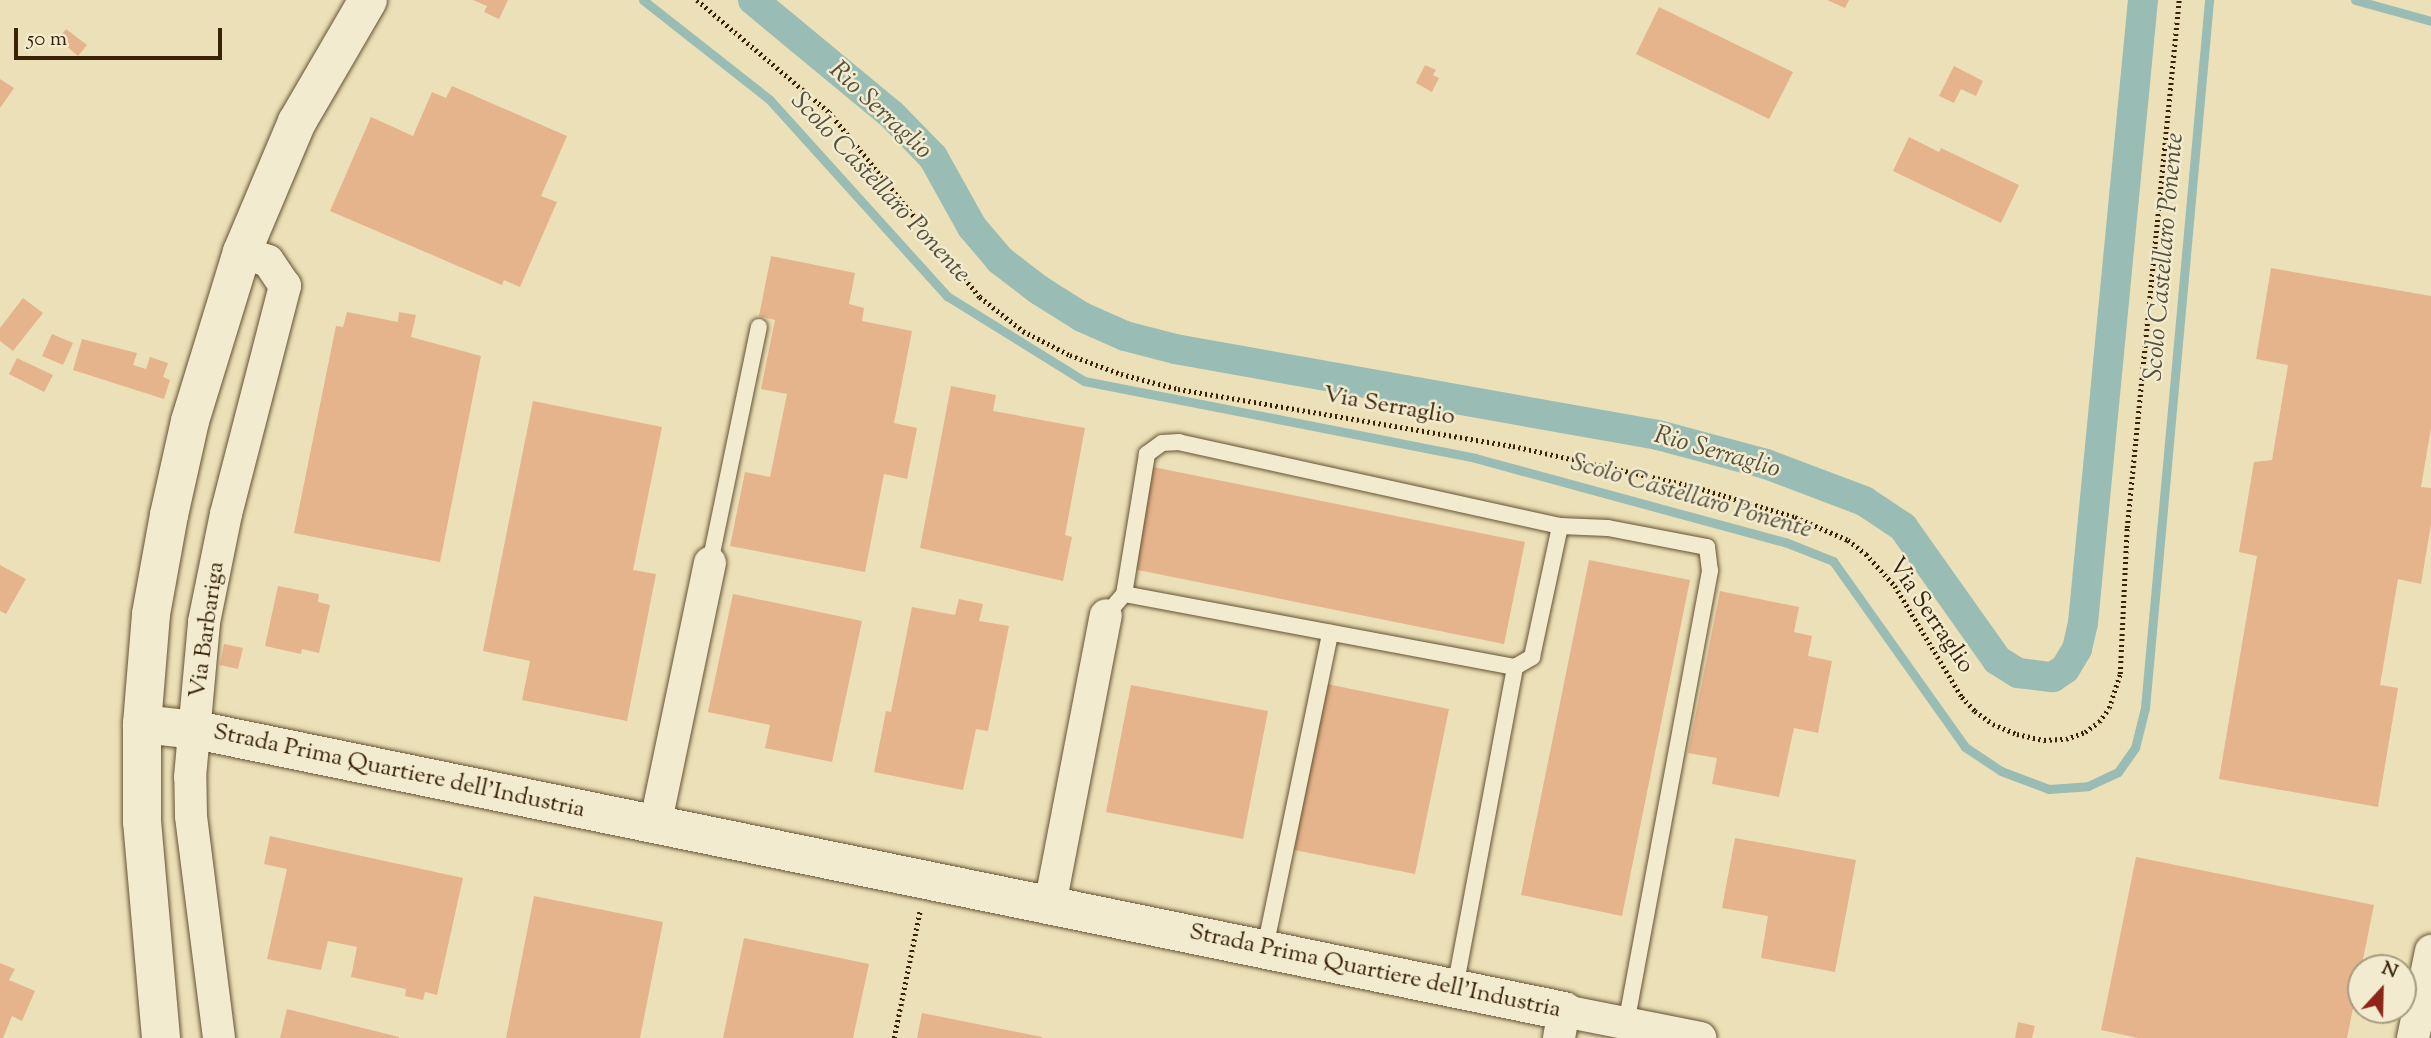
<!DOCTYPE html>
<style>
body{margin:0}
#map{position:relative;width:2431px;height:1038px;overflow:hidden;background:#ebe0b7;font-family:"Sorts Mill Goudy",serif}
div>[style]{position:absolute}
.stream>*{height:9px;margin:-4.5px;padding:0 4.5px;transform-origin:4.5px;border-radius:4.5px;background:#99bcb4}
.canal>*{height:30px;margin:-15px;padding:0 15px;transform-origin:15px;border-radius:15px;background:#99bcb4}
.building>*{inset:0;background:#e6b48c}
.path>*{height:4.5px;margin-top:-2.25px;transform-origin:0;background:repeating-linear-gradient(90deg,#3a2207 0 2px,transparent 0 5.5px)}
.roads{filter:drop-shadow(0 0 2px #665233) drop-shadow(0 0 2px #665233)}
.service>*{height:16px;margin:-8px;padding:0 8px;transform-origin:8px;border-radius:8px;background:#f2ebd0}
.minor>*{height:32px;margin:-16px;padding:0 16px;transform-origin:16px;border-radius:16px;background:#f2ebd0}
.tertiary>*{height:38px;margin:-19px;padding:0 19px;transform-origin:19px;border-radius:19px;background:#f2ebd0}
.secondary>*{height:38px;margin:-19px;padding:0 19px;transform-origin:19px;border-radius:19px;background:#f2ebd0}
span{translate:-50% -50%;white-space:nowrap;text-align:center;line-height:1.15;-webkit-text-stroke:5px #f2ebd0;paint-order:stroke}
.street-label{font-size:24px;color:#3a2207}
.water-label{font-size:26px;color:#56503b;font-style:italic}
.north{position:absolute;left:2347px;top:954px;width:70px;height:70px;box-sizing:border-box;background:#f2ebd0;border:2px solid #a89b80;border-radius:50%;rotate:22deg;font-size:19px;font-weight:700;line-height:28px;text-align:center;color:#3a2207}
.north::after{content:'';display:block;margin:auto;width:24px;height:32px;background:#8f2418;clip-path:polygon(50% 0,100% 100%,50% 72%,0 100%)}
.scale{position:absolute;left:14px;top:28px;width:208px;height:32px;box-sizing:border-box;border:4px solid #3a2207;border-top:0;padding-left:9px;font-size:21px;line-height:24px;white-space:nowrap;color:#3a2207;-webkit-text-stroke:5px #f2ebd0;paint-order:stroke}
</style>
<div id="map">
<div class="stream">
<div style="left:643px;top:0;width:160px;rotate:38.2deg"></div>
<div style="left:769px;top:99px;width:266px;rotate:47.9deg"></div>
<div style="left:947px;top:296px;width:161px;rotate:31.8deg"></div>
<div style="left:1084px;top:381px;width:399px;rotate:11.1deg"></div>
<div style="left:1475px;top:458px;width:321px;rotate:15.2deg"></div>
<div style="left:1785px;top:542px;width:52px;rotate:21.6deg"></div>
<div style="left:1833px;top:561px;width:228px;rotate:54.6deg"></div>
<div style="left:1965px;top:747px;width:43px;rotate:33.7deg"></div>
<div style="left:2001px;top:771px;width:51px;rotate:20.6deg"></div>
<div style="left:2049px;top:789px;width:39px;rotate:-4deg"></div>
<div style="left:2088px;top:786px;width:33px;rotate:-25deg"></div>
<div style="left:2118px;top:772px;width:29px;rotate:-55deg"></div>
<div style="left:2135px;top:748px;width:41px;rotate:-76deg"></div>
<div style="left:2145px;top:708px;width:711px;rotate:-84.83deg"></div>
<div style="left:2355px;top:0;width:79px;rotate:15.4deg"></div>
</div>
<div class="canal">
<div style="left:753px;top:0;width:180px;rotate:39.6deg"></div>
<div style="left:892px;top:115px;width:59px;rotate:45.7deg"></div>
<div style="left:933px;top:157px;width:80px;rotate:60.9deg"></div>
<div style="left:972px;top:227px;width:43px;rotate:49.7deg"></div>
<div style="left:1000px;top:260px;width:49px;rotate:37.6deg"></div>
<div style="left:1039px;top:290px;width:51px;rotate:32.1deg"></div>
<div style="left:1082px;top:317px;width:47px;rotate:23.8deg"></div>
<div style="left:1125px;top:336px;width:52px;rotate:14.6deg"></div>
<div style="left:1175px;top:349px;width:491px;rotate:10.1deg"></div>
<div style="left:1658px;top:435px;width:112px;rotate:15deg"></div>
<div style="left:1766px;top:464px;width:105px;rotate:20.7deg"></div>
<div style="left:1864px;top:501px;width:47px;rotate:33.7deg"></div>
<div style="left:1903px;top:527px;width:163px;rotate:54.7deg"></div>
<div style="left:1997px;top:660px;width:25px;rotate:32deg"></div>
<div style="left:2018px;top:673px;width:35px;rotate:7deg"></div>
<div style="left:2053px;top:677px;width:14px;rotate:-34deg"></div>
<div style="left:2065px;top:669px;width:23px;rotate:-59deg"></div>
<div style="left:2077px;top:649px;width:27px;rotate:-77deg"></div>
<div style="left:2083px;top:623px;width:626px;rotate:-84.5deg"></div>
</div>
<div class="building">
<div style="clip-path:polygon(473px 0,508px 0,499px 19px,484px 12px,487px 6px)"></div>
<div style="clip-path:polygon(1827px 0,1849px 0,1845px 8px)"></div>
<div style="clip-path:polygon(1659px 7px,1793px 72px,1769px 119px,1636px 54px)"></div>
<div style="clip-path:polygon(66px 29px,87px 45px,78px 56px,58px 39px)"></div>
<div style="clip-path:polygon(1425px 65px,1436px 70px,1433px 75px,1439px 78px,1432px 92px,1416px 83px)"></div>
<div style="clip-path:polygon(1954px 66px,1983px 81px,1976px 96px,1961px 89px,1954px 103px,1939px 96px)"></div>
<div style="clip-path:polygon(0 79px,14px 88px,0 108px)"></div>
<div style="clip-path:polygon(452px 86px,567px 136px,541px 196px,557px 202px,520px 287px,504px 280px,502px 285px,330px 211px,371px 117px,413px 136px,432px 92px,446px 98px)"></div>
<div style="clip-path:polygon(1909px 137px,1939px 152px,1941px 148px,2019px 185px,2001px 223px,1893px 171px)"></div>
<div style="clip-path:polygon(771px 256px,855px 273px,849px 304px,864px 308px,862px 321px,912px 331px,894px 423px,917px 428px,907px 479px,884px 474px,865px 572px,730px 546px,745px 472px,770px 477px,787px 394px,761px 389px,775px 320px,759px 316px)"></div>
<div style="clip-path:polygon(2271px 268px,2431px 296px,2431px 428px,2421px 487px,2431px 488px,2431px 524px,2421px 584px,2398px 579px,2380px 685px,2398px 688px,2378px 807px,2219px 779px,2257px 556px,2239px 552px,2254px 462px,2272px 460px,2288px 365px,2256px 359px)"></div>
<div style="clip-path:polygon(23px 298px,43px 313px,13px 351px,0 341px,0 328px)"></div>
<div style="clip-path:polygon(347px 312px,398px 322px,399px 312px,416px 315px,411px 337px,481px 356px,440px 562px,294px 533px,336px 326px,343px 327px)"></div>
<div style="clip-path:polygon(52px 334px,73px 343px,63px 365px,42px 356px)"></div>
<div style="clip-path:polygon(82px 339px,137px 353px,133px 365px,146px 369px,150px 357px,168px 363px,163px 377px,170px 380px,164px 399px,73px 370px)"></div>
<div style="clip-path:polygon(17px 358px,53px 375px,44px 392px,9px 374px)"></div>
<div style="clip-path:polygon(951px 386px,996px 395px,993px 411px,1085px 428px,1065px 535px,1072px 537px,1063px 581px,920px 548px)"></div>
<div style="clip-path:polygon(533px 401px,662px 427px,633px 570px,656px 574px,627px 721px,522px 700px,530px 661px,483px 651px)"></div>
<div style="clip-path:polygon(1153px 467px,1525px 542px,1504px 644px,1133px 569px)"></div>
<div style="clip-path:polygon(1589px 560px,1690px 580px,1622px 916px,1521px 895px)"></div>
<div style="clip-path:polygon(0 565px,26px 579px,6px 614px,0 611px)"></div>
<div style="clip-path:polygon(278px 586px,319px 594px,318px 602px,330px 605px,319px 653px,302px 649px,301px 654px,265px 646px)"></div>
<div style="clip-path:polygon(1720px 591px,1799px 607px,1794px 632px,1812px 636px,1808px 656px,1832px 661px,1818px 733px,1794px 728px,1779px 797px,1712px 784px,1717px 758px,1688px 753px)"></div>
<div style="clip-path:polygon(733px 594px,862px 621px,832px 762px,765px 748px,770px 725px,708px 712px)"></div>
<div style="clip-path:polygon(959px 599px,983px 604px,979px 621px,1009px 626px,988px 731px,976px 729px,963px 790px,874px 772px,886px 711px,891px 712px,912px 607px,955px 615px)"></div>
<div style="clip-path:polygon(224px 644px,243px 648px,238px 669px,220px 665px)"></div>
<div style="clip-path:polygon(1327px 684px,1449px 709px,1415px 874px,1294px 850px)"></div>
<div style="clip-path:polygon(1131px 685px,1268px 711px,1243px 839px,1106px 812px)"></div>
<div style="clip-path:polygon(270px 836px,463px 878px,437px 995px,425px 992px,423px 1000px,405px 996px,406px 989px,351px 977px,357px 947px,328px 941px,321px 970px,267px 959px,287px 869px,264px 864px)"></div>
<div style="clip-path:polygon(1735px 838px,1856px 860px,1835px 972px,1761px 958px,1768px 916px,1722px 908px)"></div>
<div style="clip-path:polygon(2136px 857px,2374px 905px,2347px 1038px,2138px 1038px,2101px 1030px)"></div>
<div style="clip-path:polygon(534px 896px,663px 922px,640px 1038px,506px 1038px)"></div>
<div style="clip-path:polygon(744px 938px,869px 964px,853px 1038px,723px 1038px)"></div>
<div style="clip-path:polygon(0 963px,15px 969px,9px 980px,35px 991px,22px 1021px,12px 1016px,3px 1038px,0 1038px)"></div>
<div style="clip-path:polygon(287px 1009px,399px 1037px,399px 1038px,280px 1038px)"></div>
<div style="clip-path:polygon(922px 1013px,1042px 1037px,1042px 1038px,917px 1038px)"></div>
<div style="clip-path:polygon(2018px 1022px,2035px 1026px,2032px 1038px,2015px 1038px)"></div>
</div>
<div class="path">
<div style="left:697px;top:0;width:173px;rotate:40.3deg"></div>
<div style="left:829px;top:112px;width:239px;rotate:50.8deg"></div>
<div style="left:980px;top:297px;width:55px;rotate:38.3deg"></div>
<div style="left:1023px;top:331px;width:53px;rotate:27.1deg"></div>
<div style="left:1070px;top:355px;width:54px;rotate:20.4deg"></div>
<div style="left:1121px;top:374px;width:59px;rotate:14.7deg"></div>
<div style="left:1178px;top:389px;width:340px;rotate:9.7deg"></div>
<div style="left:1513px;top:446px;width:183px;rotate:12.6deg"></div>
<div style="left:1692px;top:486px;width:108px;rotate:16.8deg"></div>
<div style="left:1795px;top:517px;width:58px;rotate:23.5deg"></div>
<div style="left:1848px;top:540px;width:23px;rotate:38deg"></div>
<div style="left:1866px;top:554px;width:43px;rotate:47.8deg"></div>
<div style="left:1895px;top:586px;width:130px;rotate:58.9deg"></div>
<div style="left:1962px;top:697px;width:19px;rotate:47deg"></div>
<div style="left:1975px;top:711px;width:22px;rotate:36deg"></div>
<div style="left:1993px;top:724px;width:26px;rotate:23deg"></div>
<div style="left:2017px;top:734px;width:28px;rotate:13deg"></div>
<div style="left:2044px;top:740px;width:22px;rotate:-3deg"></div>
<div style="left:2066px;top:739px;width:20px;rotate:-20deg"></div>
<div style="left:2085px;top:732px;width:17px;rotate:-36deg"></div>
<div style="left:2099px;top:722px;width:17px;rotate:-54deg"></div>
<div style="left:2109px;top:708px;width:36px;rotate:-72deg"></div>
<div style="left:2120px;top:674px;width:146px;rotate:-87.3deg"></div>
<div style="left:2127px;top:528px;width:531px;rotate:-84.38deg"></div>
<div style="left:894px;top:1038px;width:131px;rotate:-78.5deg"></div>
</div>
<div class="roads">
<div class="service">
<div style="left:1560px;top:526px;width:48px;rotate:2.4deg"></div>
<div style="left:1608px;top:528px;width:101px;rotate:10.9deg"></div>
<div style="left:1707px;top:547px;width:24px;rotate:83deg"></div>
<div style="left:1710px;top:571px;width:460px;rotate:100.5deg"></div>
<div style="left:710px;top:563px;width:241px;rotate:-78.3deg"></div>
<div style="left:1106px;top:615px;width:28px;rotate:-49deg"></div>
<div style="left:1124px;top:594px;width:398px;rotate:10.6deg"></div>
<div style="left:1515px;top:667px;width:20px;rotate:-30deg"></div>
<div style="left:1532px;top:657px;width:134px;rotate:-77.9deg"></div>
<div style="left:1560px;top:526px;width:390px;rotate:-167.6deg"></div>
<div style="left:1179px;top:442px;width:17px;rotate:177deg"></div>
<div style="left:1162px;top:443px;width:19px;rotate:144deg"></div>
<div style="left:1147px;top:454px;width:142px;rotate:99.3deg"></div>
<div style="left:1265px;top:948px;width:322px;rotate:-78.3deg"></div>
<div style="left:1455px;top:988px;width:327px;rotate:-79.4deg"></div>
</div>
<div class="minor">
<div style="left:655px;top:826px;width:269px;rotate:-78.2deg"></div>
<div style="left:1050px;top:905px;width:295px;rotate:-79.1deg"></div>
<div style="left:219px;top:1038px;width:224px;rotate:-97.2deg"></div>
<div style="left:191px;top:816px;width:39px;rotate:-91deg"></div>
<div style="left:190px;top:777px;width:156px;rotate:-84.8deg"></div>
<div style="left:204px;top:622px;width:110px;rotate:-78.5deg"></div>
<div style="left:226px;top:514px;width:236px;rotate:-75.5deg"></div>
<div style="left:285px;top:286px;width:30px;rotate:-124deg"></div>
<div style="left:268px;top:261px;width:28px;rotate:-161deg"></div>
<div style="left:1559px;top:1038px;width:27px;rotate:-80deg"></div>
<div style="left:1564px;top:1011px;width:139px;rotate:11.2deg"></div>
<div style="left:2413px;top:1038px;width:89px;rotate:-78.3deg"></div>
</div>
<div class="tertiary">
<div style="left:142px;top:724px;width:54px;rotate:6.3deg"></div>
<div style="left:196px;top:730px;width:1397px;rotate:11.61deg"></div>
</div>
<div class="secondary">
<div style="left:161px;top:1038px;width:217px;rotate:-95deg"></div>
<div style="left:142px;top:822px;width:98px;rotate:-90deg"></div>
<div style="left:142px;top:724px;width:110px;rotate:-85.3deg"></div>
<div style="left:151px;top:614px;width:101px;rotate:-79.7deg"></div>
<div style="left:169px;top:515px;width:96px;rotate:-77.4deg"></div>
<div style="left:190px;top:421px;width:177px;rotate:-72.9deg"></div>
<div style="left:242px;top:252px;width:141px;rotate:-67.1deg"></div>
<div style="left:297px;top:122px;width:141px;rotate:-59.8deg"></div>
</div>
</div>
<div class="street-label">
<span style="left:1389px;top:407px;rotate:10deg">Via Serraglio</span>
<span style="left:1930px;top:616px;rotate:56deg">Via Serraglio</span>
<span style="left:208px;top:630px;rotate:-82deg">Via Barbariga</span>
<span style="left:399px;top:772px;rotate:12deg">Strada Prima Quartiere dell'Industria</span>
<span style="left:1375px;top:972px;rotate:12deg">Strada Prima Quartiere dell'Industria</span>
</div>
<div class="water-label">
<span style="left:880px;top:111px;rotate:43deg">Rio Serraglio</span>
<span style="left:880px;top:188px;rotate:47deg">Scolo Castellaro Ponente</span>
<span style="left:2165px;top:257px;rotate:-85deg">Scolo Castellaro Ponente</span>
<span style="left:1717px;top:453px;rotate:16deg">Rio Serraglio</span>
<span style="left:1691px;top:497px;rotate:16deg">Scolo Castellaro Ponente</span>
</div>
<div class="north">N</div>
<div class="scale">50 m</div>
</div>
